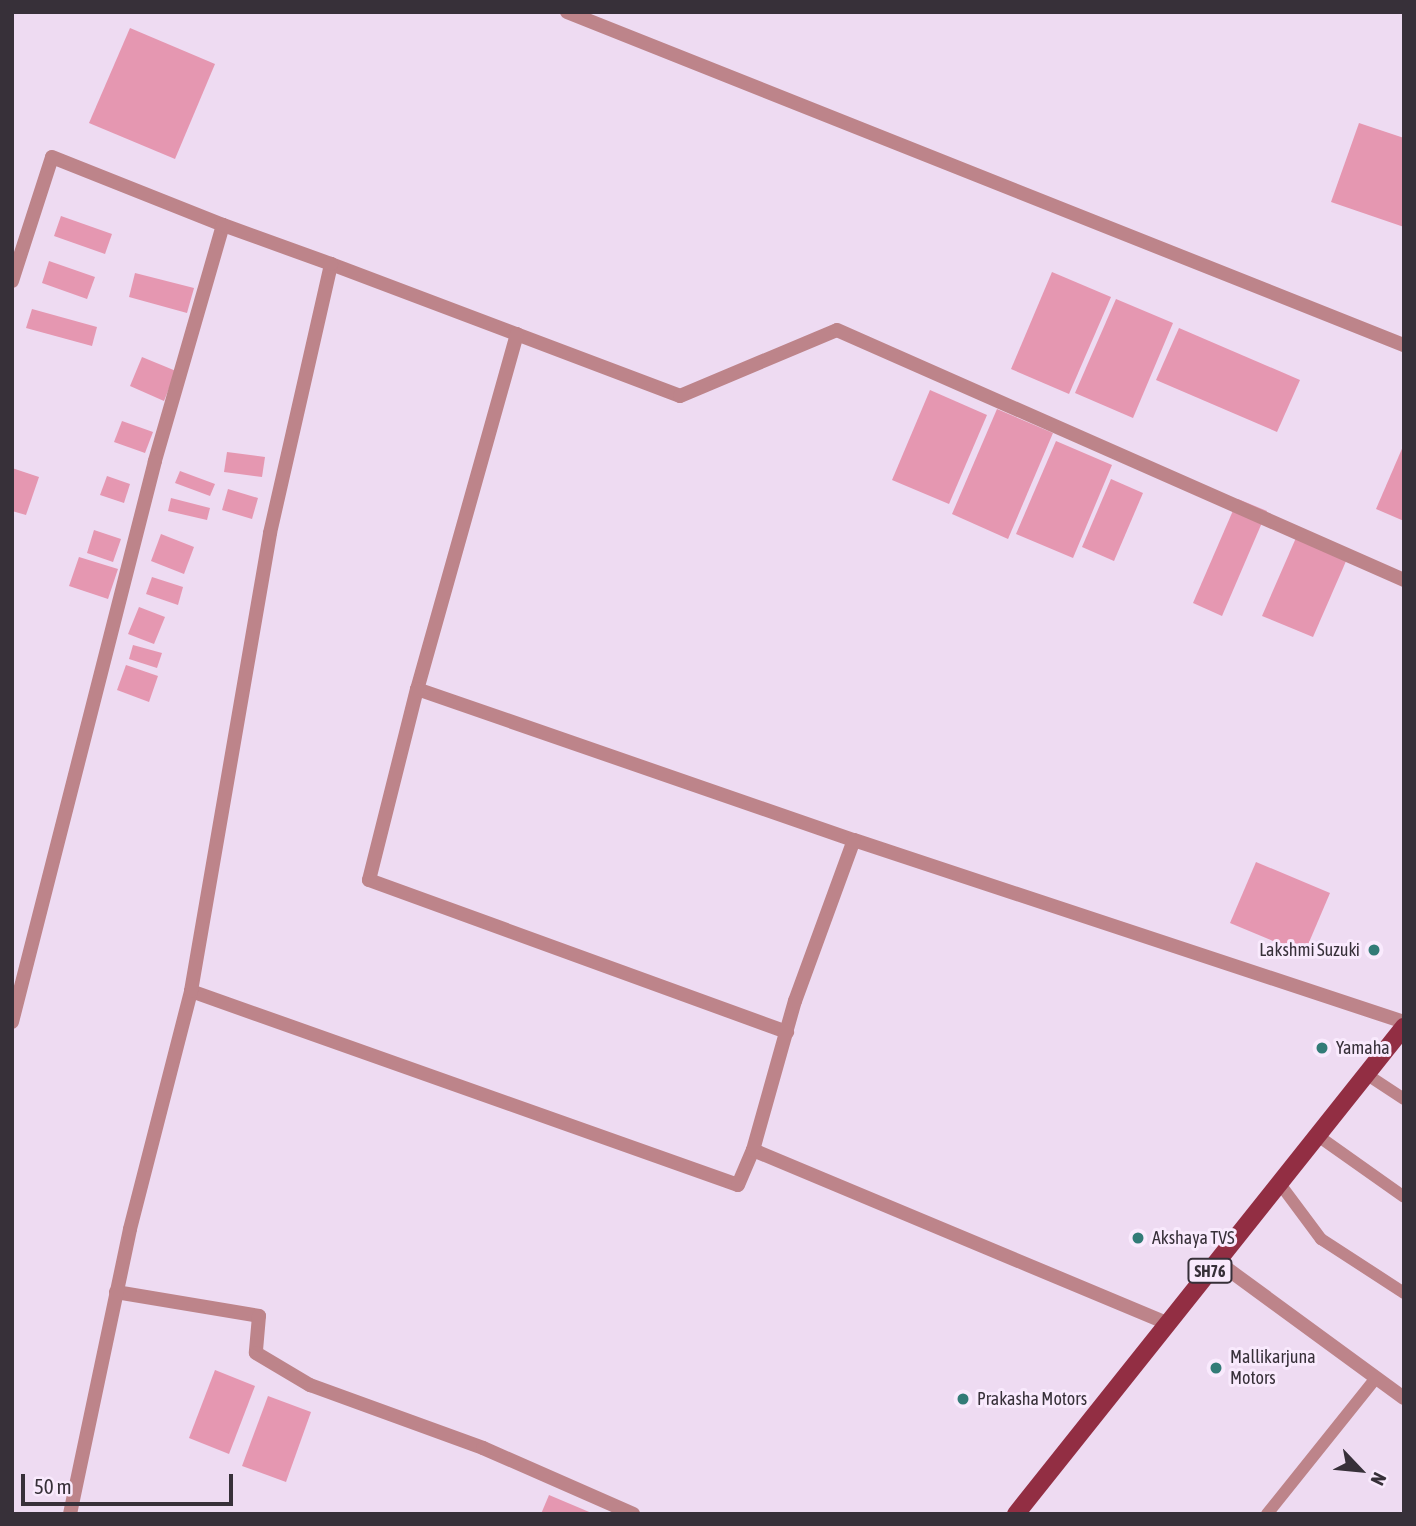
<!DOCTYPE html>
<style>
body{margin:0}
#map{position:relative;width:1416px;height:1526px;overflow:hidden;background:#eedbf2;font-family:"Asap Condensed",sans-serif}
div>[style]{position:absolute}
.building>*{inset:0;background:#e597b1}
.service>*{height:12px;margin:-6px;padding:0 6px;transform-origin:6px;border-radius:6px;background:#bd848a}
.minor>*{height:14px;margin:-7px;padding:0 7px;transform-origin:7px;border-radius:7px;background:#bd848a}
.tertiary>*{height:14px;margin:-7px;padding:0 7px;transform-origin:7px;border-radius:7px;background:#bd848a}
.primary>*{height:18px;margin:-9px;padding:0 9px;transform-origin:9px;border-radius:9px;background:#922e43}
.dots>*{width:19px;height:19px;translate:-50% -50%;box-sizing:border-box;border:4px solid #f9eafd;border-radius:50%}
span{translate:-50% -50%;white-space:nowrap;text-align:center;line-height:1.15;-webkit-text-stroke:6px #f9eafd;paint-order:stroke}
.shield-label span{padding:2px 5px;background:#f9eafd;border:2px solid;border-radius:5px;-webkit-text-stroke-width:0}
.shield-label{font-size:16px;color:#373039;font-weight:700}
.poi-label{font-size:18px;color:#373039}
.right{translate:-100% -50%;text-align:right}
.left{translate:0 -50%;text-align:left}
.frame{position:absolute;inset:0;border:14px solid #373039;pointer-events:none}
.north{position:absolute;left:1325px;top:1435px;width:70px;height:70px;-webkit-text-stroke:5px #f9eafd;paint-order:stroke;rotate:116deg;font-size:19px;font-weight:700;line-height:28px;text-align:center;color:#373039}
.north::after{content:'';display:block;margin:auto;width:24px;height:32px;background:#373039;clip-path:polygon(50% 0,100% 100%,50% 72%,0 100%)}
.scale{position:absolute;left:21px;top:1474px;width:212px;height:32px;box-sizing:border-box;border:4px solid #373039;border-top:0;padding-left:9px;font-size:21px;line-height:24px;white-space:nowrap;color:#373039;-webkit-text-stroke:5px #f9eafd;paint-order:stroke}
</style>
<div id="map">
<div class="building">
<div style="clip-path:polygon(130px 28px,215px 64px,175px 159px,89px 123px)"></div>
<div style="clip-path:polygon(1359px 123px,1404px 138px,1404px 227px,1331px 202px)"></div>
<div style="clip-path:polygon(61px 216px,112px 234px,105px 254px,54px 236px)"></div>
<div style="clip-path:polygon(49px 261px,95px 277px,87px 299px,42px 283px)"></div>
<div style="clip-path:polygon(1052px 272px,1111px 297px,1069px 394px,1011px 369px)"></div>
<div style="clip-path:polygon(135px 273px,194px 288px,187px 313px,129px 297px)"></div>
<div style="clip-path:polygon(1116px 299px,1173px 323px,1133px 418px,1075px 393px)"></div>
<div style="clip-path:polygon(32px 309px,97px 327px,92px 346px,26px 328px)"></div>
<div style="clip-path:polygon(1179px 328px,1300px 380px,1277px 432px,1156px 380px)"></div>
<div style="clip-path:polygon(142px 357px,176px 371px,164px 401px,130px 386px)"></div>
<div style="clip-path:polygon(930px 390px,987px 415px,949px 504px,892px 480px)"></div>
<div style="clip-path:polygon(997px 409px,1053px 433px,1008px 539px,952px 514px)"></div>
<div style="clip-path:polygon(122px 421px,153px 432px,145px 453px,114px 442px)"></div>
<div style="clip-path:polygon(1056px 441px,1112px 465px,1073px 558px,1016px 534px)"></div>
<div style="clip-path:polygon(1404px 444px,1404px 521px,1376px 509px)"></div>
<div style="clip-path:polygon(227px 452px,265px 457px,262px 477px,224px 472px)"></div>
<div style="clip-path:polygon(12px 468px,39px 477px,26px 515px,12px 511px)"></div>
<div style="clip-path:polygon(180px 471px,215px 484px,210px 496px,175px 483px)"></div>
<div style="clip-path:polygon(107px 476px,130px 484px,124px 503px,100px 495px)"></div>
<div style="clip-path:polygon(1111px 479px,1143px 493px,1114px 561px,1082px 547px)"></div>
<div style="clip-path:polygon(228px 489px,258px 498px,252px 519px,222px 510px)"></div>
<div style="clip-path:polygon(171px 498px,210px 508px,207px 520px,168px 511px)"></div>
<div style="clip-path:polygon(1238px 499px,1267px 511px,1222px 616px,1193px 603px)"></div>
<div style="clip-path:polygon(94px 530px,121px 539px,113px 562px,87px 553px)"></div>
<div style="clip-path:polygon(1299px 531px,1350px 552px,1313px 637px,1262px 616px)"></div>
<div style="clip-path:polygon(161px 534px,194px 547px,184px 574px,151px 561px)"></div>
<div style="clip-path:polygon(79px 557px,118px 569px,108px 599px,69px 586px)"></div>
<div style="clip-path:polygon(152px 577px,183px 587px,178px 605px,146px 594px)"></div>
<div style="clip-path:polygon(139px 607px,165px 617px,154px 644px,128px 634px)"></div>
<div style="clip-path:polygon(133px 645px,162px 653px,157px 668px,129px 659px)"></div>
<div style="clip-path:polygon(126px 665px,158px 676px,149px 702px,117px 690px)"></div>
<div style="clip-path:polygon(1256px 862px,1330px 893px,1304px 954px,1230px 923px)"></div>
<div style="clip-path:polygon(215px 1370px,255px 1386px,229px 1454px,189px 1438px)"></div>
<div style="clip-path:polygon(268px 1396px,311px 1412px,286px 1482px,242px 1466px)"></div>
<div style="clip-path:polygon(549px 1495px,594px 1514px,541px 1514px)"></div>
</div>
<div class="service">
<div style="left:1366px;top:1074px;width:45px;rotate:33.3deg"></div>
<div style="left:1318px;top:1136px;width:105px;rotate:35.3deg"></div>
<div style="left:1280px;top:1184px;width:69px;rotate:53.3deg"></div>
<div style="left:1321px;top:1239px;width:99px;rotate:33deg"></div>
<div style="left:1267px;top:1514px;width:173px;rotate:-51.3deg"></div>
</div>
<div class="minor">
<div style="left:331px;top:264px;width:373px;rotate:20.7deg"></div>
<div style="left:680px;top:396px;width:170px;rotate:-22.8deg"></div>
<div style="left:837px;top:330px;width:620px;rotate:23.79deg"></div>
<div style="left:12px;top:281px;width:130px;rotate:-72.1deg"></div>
<div style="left:52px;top:157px;width:184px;rotate:21.7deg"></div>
<div style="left:223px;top:225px;width:246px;rotate:106.1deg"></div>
<div style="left:155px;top:461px;width:579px;rotate:104.3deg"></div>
<div style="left:517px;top:334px;width:369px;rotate:105.7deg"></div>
<div style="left:417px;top:689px;width:462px;rotate:19.1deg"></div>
<div style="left:854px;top:840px;width:579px;rotate:18.31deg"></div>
<div style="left:417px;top:689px;width:197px;rotate:104.1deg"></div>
<div style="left:369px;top:880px;width:445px;rotate:20deg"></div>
<div style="left:191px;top:991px;width:580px;rotate:19.53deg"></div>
<div style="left:738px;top:1185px;width:38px;rotate:-67deg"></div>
<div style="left:753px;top:1150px;width:450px;rotate:22.7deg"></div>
<div style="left:753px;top:1150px;width:155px;rotate:-74.3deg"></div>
<div style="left:795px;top:1001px;width:171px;rotate:-69.9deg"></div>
<div style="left:1218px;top:1262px;width:230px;rotate:36.2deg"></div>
<div style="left:116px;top:1292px;width:145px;rotate:9.5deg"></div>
<div style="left:259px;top:1316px;width:37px;rotate:95deg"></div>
<div style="left:256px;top:1353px;width:63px;rotate:30.7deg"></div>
<div style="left:310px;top:1385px;width:184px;rotate:20deg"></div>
<div style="left:483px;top:1448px;width:164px;rotate:23.7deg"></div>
<div style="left:70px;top:1514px;width:291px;rotate:-78.1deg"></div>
<div style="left:130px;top:1229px;width:246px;rotate:-75.6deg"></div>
<div style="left:191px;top:991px;width:465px;rotate:-80.2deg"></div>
<div style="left:270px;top:533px;width:276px;rotate:-77.2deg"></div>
<div style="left:331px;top:264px;width:115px;rotate:-160.1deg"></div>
</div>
<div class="tertiary">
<div style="left:567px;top:12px;width:901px;rotate:21.7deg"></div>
</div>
<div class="primary">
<div style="left:1016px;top:1514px;width:623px;rotate:-51.46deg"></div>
</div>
<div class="dots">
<div style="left:1374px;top:950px;background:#327b77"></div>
<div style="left:1322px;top:1048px;background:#327b77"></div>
<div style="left:1138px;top:1238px;background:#327b77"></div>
<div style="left:1216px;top:1368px;background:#327b77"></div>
<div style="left:963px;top:1399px;background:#327b77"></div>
</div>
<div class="shield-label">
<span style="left:1210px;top:1271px">SH76</span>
</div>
<div class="poi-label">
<span class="right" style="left:1360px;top:950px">Lakshmi Suzuki</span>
<span class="left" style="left:1336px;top:1048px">Yamaha</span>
<span class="left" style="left:1152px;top:1238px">Akshaya TVS</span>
<span class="left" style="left:1230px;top:1368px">Mallikarjuna<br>Motors</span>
<span class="left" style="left:977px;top:1399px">Prakasha Motors</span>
</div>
<div class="frame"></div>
<div class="north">N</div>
<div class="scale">50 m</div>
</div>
